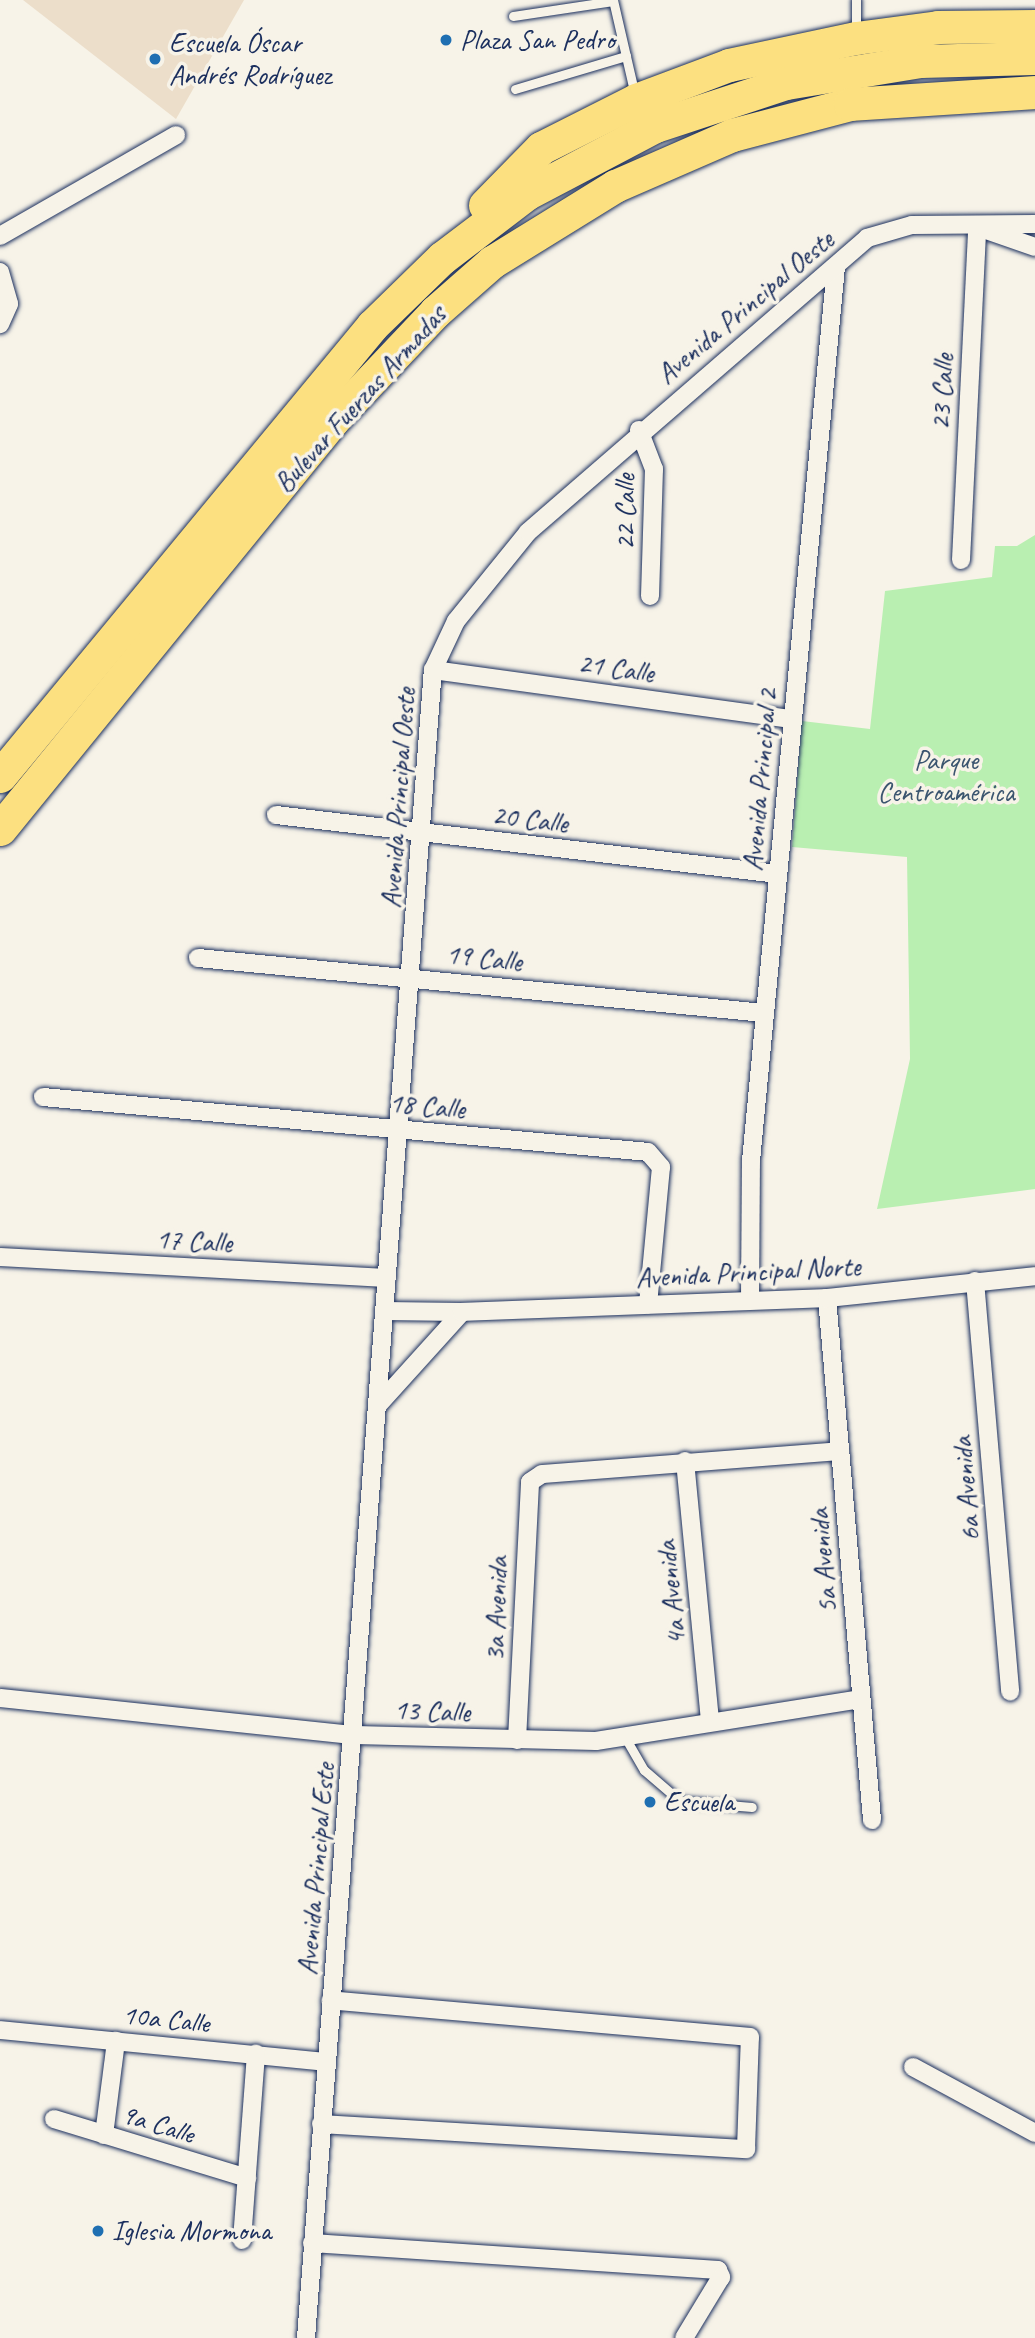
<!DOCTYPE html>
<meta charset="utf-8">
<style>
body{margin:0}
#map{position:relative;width:1035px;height:2338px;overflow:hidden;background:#f7f3e8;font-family:Caveat,sans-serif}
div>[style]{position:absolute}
.built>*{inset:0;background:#ecdeca}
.green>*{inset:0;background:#b9efb1}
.roads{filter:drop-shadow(0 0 2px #1b2f5e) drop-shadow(0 0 2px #1b2f5e)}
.lane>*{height:9px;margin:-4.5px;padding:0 4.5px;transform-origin:4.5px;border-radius:4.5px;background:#f7f3e8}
.street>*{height:18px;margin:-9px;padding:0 9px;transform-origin:9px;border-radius:9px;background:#f7f3e8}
.highway>*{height:33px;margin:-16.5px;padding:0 16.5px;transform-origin:16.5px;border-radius:16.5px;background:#fce080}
.dots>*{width:19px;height:19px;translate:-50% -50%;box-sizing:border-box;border:4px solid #f7f3e8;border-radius:50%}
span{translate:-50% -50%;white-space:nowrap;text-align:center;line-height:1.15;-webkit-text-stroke:7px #f7f3e8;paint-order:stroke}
.poi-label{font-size:28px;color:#1b2f5e}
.left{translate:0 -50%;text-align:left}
.street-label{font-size:28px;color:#1b2f5e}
.park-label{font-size:28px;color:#3b556f}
</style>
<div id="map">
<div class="built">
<div style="clip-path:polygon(23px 0,244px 0,176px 119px)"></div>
</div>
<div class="green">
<div style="clip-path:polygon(1035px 535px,1035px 1189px,877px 1209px,910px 1059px,907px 857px,792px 847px,802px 721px,870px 729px,885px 591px,992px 577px,995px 546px,1017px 546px)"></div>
</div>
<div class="roads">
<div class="lane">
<div style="left:613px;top:0;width:98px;rotate:77deg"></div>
<div style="left:513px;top:16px;width:101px;rotate:-8.5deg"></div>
<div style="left:856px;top:32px;width:32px;rotate:-90deg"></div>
<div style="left:515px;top:89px;width:116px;rotate:-16.6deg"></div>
<div style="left:626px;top:1739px;width:36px;rotate:60deg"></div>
<div style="left:644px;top:1770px;width:48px;rotate:40.7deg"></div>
<div style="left:680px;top:1801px;width:72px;rotate:4.8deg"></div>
</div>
<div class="street">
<div style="left:986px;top:230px;width:52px;rotate:19.1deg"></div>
<div style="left:0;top:236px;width:203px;rotate:-29.8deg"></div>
<div style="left:0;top:272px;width:33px;rotate:74deg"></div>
<div style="left:9px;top:304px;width:22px;rotate:114deg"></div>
<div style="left:639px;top:430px;width:42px;rotate:69deg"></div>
<div style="left:654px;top:469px;width:127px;rotate:91.8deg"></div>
<div style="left:961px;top:560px;width:333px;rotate:-87.2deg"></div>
<div style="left:433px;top:670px;width:362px;rotate:7.8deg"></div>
<div style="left:276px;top:815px;width:505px;rotate:6.7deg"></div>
<div style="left:198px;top:958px;width:569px;rotate:5.55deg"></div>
<div style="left:43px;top:1097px;width:607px;rotate:5.19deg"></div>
<div style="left:648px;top:1152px;width:20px;rotate:49deg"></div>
<div style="left:661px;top:1167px;width:138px;rotate:95.4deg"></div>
<div style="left:0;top:1257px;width:387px;rotate:3.1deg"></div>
<div style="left:975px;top:1281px;width:412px;rotate:85.1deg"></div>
<div style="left:827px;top:1298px;width:524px;rotate:85.07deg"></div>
<div style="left:750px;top:1299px;width:138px;rotate:-89.6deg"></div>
<div style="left:751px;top:1161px;width:898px;rotate:-84.57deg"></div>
<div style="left:384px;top:1311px;width:78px;rotate:0.7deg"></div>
<div style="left:379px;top:1404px;width:124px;rotate:-47.9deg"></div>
<div style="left:462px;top:1312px;width:365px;rotate:-2.2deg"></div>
<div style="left:827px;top:1298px;width:209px;rotate:-6deg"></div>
<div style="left:685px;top:1461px;width:259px;rotate:84.5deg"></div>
<div style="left:0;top:1698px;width:357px;rotate:6deg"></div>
<div style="left:355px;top:1735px;width:241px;rotate:1.4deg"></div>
<div style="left:596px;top:1741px;width:268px;rotate:-9deg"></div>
<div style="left:517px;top:1740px;width:258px;rotate:-87.1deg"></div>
<div style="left:530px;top:1482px;width:14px;rotate:-34deg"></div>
<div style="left:542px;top:1474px;width:299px;rotate:-4.4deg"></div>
<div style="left:0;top:2030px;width:328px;rotate:5.6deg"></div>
<div style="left:913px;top:2067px;width:139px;rotate:28.4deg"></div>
<div style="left:54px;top:2119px;width:202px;rotate:17deg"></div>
<div style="left:321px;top:2124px;width:426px;rotate:3.4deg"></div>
<div style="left:746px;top:2149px;width:112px;rotate:-88deg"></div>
<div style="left:750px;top:2037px;width:421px;rotate:-175deg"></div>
<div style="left:104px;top:2135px;width:95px;rotate:-82.7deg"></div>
<div style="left:242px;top:2240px;width:187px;rotate:-85.7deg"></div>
<div style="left:312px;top:2243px;width:407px;rotate:3.8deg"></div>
<div style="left:718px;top:2270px;width:8px;rotate:67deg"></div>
<div style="left:721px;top:2277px;width:71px;rotate:121.2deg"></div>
<div style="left:306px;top:2338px;width:1673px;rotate:-85.65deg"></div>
<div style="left:433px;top:670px;width:54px;rotate:-64.9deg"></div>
<div style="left:456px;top:621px;width:114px;rotate:-51deg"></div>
<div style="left:528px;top:532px;width:449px;rotate:-40.9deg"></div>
<div style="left:867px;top:238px;width:47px;rotate:-16.1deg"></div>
<div style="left:912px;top:225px;width:123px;rotate:-0.5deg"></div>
</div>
<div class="highway">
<div style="left:485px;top:205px;width:80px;rotate:-45.5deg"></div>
<div style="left:541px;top:148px;width:106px;rotate:-26.8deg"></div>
<div style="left:636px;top:100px;width:99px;rotate:-20.6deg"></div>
<div style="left:729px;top:65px;width:130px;rotate:-12deg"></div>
<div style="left:856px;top:38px;width:83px;rotate:-7.6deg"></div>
<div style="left:938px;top:27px;width:97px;rotate:-0.6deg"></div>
<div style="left:0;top:776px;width:584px;rotate:-50.42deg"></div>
<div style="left:372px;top:326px;width:98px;rotate:-44.2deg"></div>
<div style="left:442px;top:258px;width:106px;rotate:-37.3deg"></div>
<div style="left:526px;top:194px;width:146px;rotate:-27.8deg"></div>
<div style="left:655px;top:126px;width:138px;rotate:-18.2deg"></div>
<div style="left:786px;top:83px;width:136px;rotate:-9.3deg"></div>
<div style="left:920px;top:61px;width:115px;rotate:-1.5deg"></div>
<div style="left:0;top:829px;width:527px;rotate:-50.85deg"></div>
<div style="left:333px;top:420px;width:149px;rotate:-46.6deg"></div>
<div style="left:435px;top:312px;width:76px;rotate:-41.3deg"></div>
<div style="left:492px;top:262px;width:145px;rotate:-31.7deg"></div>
<div style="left:615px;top:186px;width:128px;rotate:-23.6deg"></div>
<div style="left:732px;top:135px;width:122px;rotate:-14.7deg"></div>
<div style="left:850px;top:104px;width:185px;rotate:-3.7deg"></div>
</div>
</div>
<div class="dots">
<div style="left:446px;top:40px;background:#1f6fb2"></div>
<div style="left:155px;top:59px;background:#1f6fb2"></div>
<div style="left:650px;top:1802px;background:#1f6fb2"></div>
<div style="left:98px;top:2231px;background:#1f6fb2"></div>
</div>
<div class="poi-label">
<span class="left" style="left:460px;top:40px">Plaza San Pedro</span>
<span class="left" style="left:169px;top:59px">Escuela Óscar<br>Andrés Rodríguez</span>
<span class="left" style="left:664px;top:1802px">Escuela</span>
<span class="left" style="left:112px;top:2231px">Iglesia Mormona</span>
</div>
<div class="street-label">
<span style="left:745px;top:307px;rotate:-40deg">Avenida Principal Oeste</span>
<span style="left:942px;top:392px;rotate:-87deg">23 Calle</span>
<span style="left:360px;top:399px;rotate:-48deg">Bulevar Fuerzas Armadas</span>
<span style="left:625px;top:512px;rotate:-90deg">22 Calle</span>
<span style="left:616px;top:668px;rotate:8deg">21 Calle</span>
<span style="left:760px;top:780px;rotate:-85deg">Avenida Principal 2</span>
<span style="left:398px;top:798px;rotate:-86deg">Avenida Principal Oeste</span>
<span style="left:530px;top:819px;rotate:7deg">20 Calle</span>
<span style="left:484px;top:958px;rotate:6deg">19 Calle</span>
<span style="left:427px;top:1106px;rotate:5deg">18 Calle</span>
<span style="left:194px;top:1241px;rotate:3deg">17 Calle</span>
<span style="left:748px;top:1272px;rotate:-3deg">Avenida Principal Norte</span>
<span style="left:966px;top:1489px;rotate:-95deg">6a Avenida</span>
<span style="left:823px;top:1561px;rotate:-95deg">5a Avenida</span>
<span style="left:671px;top:1593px;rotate:-96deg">4a Avenida</span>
<span style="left:496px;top:1609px;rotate:-88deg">3a Avenida</span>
<span style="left:432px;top:1711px;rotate:2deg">13 Calle</span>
<span style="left:316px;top:1869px;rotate:-85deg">Avenida Principal Este</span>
<span style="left:166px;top:2019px;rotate:6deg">10a Calle</span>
<span style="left:158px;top:2124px;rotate:17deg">9a Calle</span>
</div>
<div class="park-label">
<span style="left:946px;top:776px">Parque<br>Centroamérica</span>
</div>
</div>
